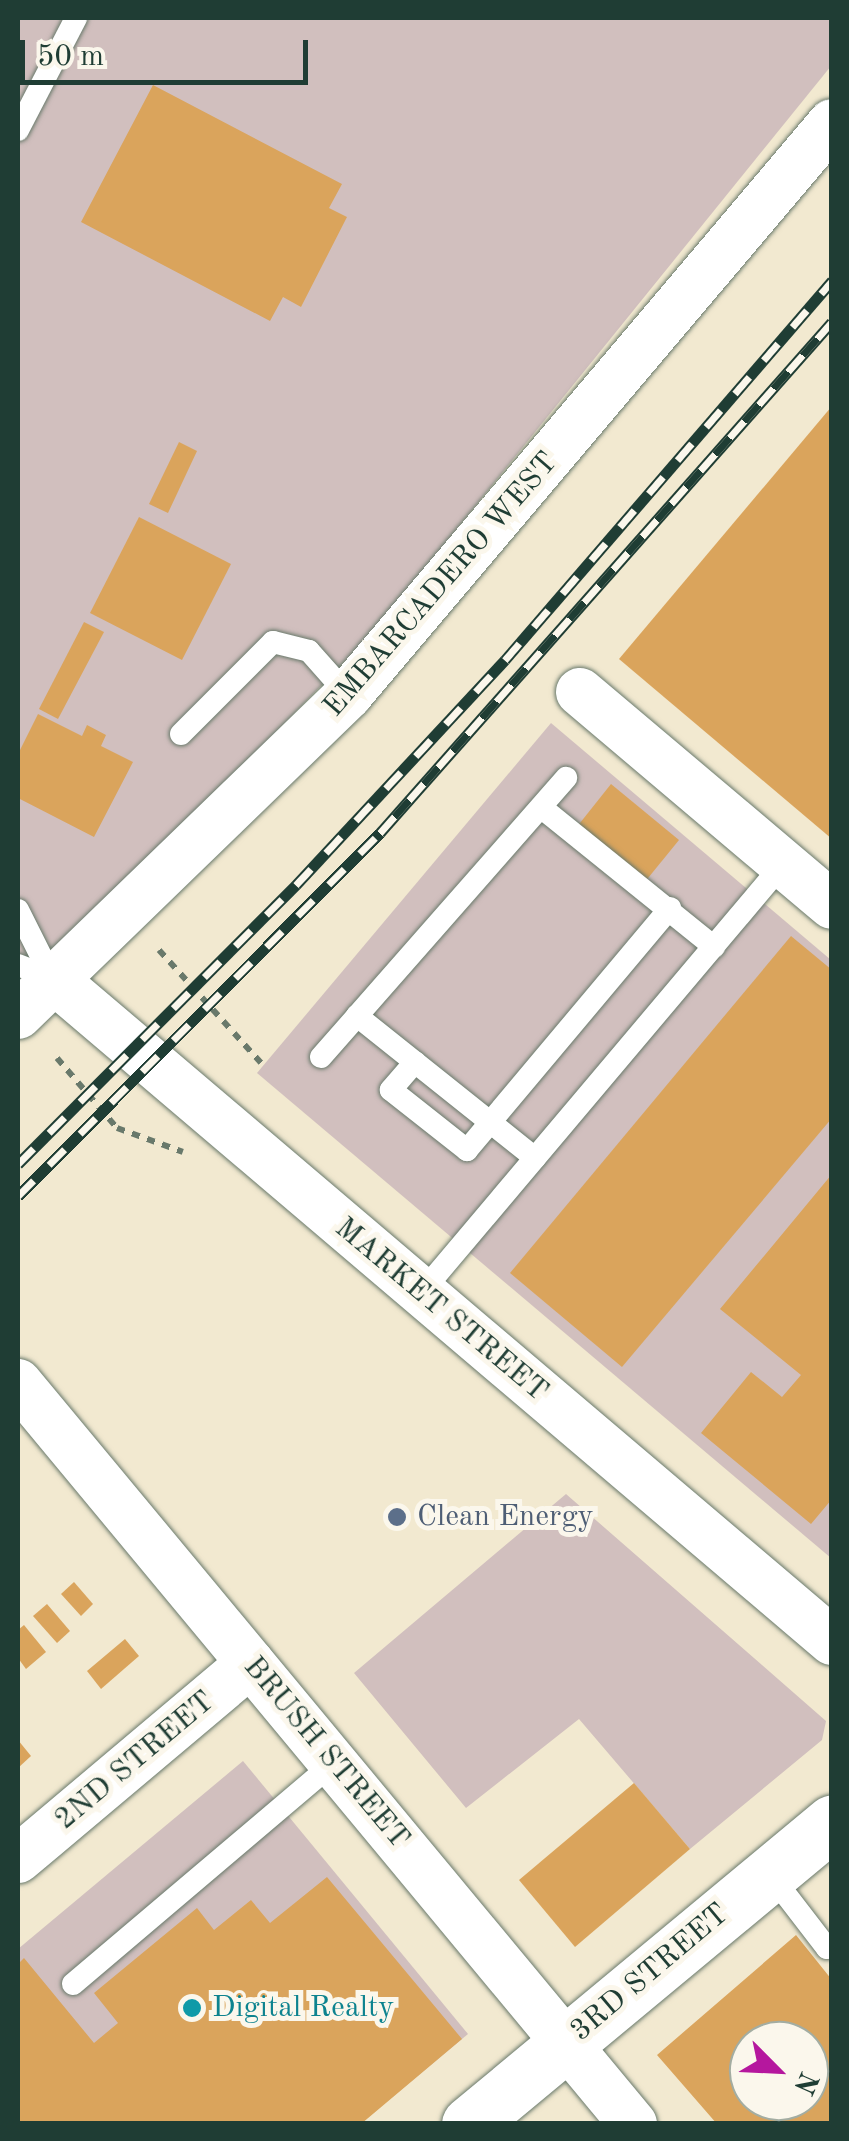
<!DOCTYPE html>
<style>
body{margin:0}
#map{position:relative;width:849px;height:2141px;overflow:hidden;background:#f2e9d0;font-family:"Old Standard TT",serif}
div>[style]{position:absolute}
.industrial>*{inset:0;background:#d1bfbe}
.building>*{inset:0;background:#daa45c}
.path>*{height:6px;margin-top:-3px;transform-origin:0;background:repeating-linear-gradient(90deg,#69796b 0 8px,transparent 0 16px)}
.roads{filter:drop-shadow(0 0 2px #69796b) drop-shadow(0 0 2px #69796b)}
.service>*{height:22px;margin:-11px;padding:0 11px;transform-origin:11px;border-radius:11px;background:#fff}
.minor>*{height:48px;margin:-24px;padding:0 24px;transform-origin:24px;border-radius:24px;background:#fff}
.tertiary>*{height:55px;margin:-27.5px;padding:0 27.5px;transform-origin:27.5px;border-radius:27.5px;background:#fff}
.rail>*{height:11px;margin-top:-5.5px;transform-origin:0;background:repeating-linear-gradient(90deg,#fbf7ec 0 22px,#1f3d34 0 44px);box-sizing:border-box;border-block:2px solid #1f3d34}
.dots>*{width:28px;height:28px;translate:-50% -50%;box-sizing:border-box;border:5px solid #fbf7ec;border-radius:50%}
span{translate:-50% -50%;white-space:nowrap;text-align:center;line-height:1.15;-webkit-text-stroke:10px #fbf7ec;paint-order:stroke}
.street-label{font-size:30px;color:#1f3d34}
.service-label{font-size:30px;color:#4e5e75}
.left{translate:0 -50%;text-align:left}
.culture-label{font-size:30px;color:#0d838f}
.frame{position:absolute;inset:0;border:20px solid #1f3d34;pointer-events:none}
.north{position:absolute;left:729px;top:2021px;width:100px;height:100px;box-sizing:border-box;background:#fbf7ec;border:2px solid #a3ada2;border-radius:50%;rotate:114deg;font-size:28px;font-weight:700;line-height:40px;text-align:center;color:#1f3d34}
.north::after{content:'';display:block;margin:auto;width:35px;height:45px;background:#b5179e;clip-path:polygon(50% 0,100% 100%,50% 72%,0 100%)}
.scale{position:absolute;left:20px;top:40px;width:288px;height:45px;box-sizing:border-box;border:5px solid #1f3d34;border-top:0;padding-left:12px;font-size:30px;line-height:35px;white-space:nowrap;color:#1f3d34;-webkit-text-stroke:8px #fbf7ec;paint-order:stroke}
</style>
<div id="map">
<div class="industrial">
<div style="clip-path:polygon(18px 18px,831px 18px,831px 66px,375px 630px,18px 998px)"></div>
<div style="clip-path:polygon(551px 723px,831px 960px,831px 1558px,257px 1073px)"></div>
<div style="clip-path:polygon(566px 1494px,826px 1721px,822px 1740px,690px 1849px,579px 1719px,466px 1808px,354px 1673px)"></div>
<div style="clip-path:polygon(243px 1761px,468px 2034px,361px 2123px,18px 2124px,18px 1949px)"></div>
</div>
<div class="building">
<div style="clip-path:polygon(153px 85px,342px 184px,329px 208px,347px 217px,301px 307px,283px 297px,270px 321px,81px 222px)"></div>
<div style="clip-path:polygon(832px 406px,832px 839px,619px 659px)"></div>
<div style="clip-path:polygon(179px 442px,197px 451px,168px 513px,149px 504px)"></div>
<div style="clip-path:polygon(139px 517px,231px 564px,182px 660px,90px 613px)"></div>
<div style="clip-path:polygon(84px 622px,104px 632px,58px 719px,39px 709px)"></div>
<div style="clip-path:polygon(38px 714px,82px 736px,87px 725px,106px 735px,101px 746px,133px 762px,94px 837px,18px 798px,18px 754px)"></div>
<div style="clip-path:polygon(611px 784px,679px 840px,644px 883px,576px 828px)"></div>
<div style="clip-path:polygon(791px 936px,832px 970px,832px 1118px,622px 1367px,510px 1273px)"></div>
<div style="clip-path:polygon(832px 1174px,832px 1499px,811px 1524px,701px 1433px,751px 1372px,782px 1397px,801px 1375px,720px 1309px)"></div>
<div style="clip-path:polygon(74px 1582px,93px 1604px,81px 1616px,61px 1594px)"></div>
<div style="clip-path:polygon(47px 1604px,70px 1631px,57px 1643px,33px 1616px)"></div>
<div style="clip-path:polygon(24px 1625px,46px 1652px,26px 1669px,18px 1658px,18px 1630px)"></div>
<div style="clip-path:polygon(125px 1639px,139px 1656px,101px 1689px,87px 1671px)"></div>
<div style="clip-path:polygon(18px 1740px,31px 1756px,18px 1768px)"></div>
<div style="clip-path:polygon(634px 1783px,690px 1849px,575px 1947px,519px 1880px)"></div>
<div style="clip-path:polygon(327px 1877px,462px 2039px,361px 2124px,18px 2124px,18px 1964px,24px 1958px,94px 2043px,118px 2023px,94px 1993px,197px 1908px,214px 1930px,251px 1900px,270px 1923px)"></div>
<div style="clip-path:polygon(evenodd,796px 1935px,832px 1980px,832px 2124px,717px 2124px,657px 2055px,796px 1935px,749px 2041px,809px 2041px,809px 2101px,749px 2101px,749px 2041px)"></div>
</div>
<div class="path">
<div style="left:159px;top:950px;width:152px;rotate:47.9deg"></div>
<div style="left:57px;top:1058px;width:92px;rotate:49.4deg"></div>
<div style="left:117px;top:1128px;width:70px;rotate:20deg"></div>
</div>
<div class="roads">
<div class="service">
<div style="left:18px;top:130px;width:126px;rotate:-62.6deg"></div>
<div style="left:181px;top:734px;width:130px;rotate:-45deg"></div>
<div style="left:273px;top:642px;width:37px;rotate:14deg"></div>
<div style="left:309px;top:651px;width:59px;rotate:48.4deg"></div>
<div style="left:542px;top:808px;width:221px;rotate:38.9deg"></div>
<div style="left:18px;top:910px;width:76px;rotate:63.4deg"></div>
<div style="left:18px;top:965px;width:36px;rotate:21deg"></div>
<div style="left:321px;top:1057px;width:55px;rotate:-48.7deg"></div>
<div style="left:415px;top:1062px;width:37px;rotate:131deg"></div>
<div style="left:391px;top:1090px;width:97px;rotate:38.3deg"></div>
<div style="left:467px;top:1150px;width:316px;rotate:-50deg"></div>
<div style="left:535px;top:1158px;width:228px;rotate:-141.4deg"></div>
<div style="left:357px;top:1016px;width:317px;rotate:-48.7deg"></div>
<div style="left:421px;top:1293px;width:561px;rotate:-49.84deg"></div>
<div style="left:770px;top:1874px;width:93px;rotate:52.4deg"></div>
<div style="left:827px;top:1948px;width:6px;rotate:-31deg"></div>
<div style="left:73px;top:1984px;width:343px;rotate:-40.3deg"></div>
</div>
<div class="minor">
<div style="left:580px;top:692px;width:330px;rotate:40.2deg"></div>
<div style="left:52px;top:978px;width:1024px;rotate:40.36deg"></div>
<div style="left:18px;top:1015px;width:460px;rotate:-44.1deg"></div>
<div style="left:348px;top:695px;width:749px;rotate:-49.76deg"></div>
<div style="left:18px;top:1383px;width:963px;rotate:50.31deg"></div>
<div style="left:18px;top:1859px;width:304px;rotate:-40.1deg"></div>
</div>
<div class="tertiary">
<div style="left:469px;top:2124px;width:472px;rotate:-39.7deg"></div>
</div>
</div>
<div class="rail">
<div style="left:18px;top:1164px;width:394px;rotate:-45.1deg"></div>
<div style="left:296px;top:885px;width:307px;rotate:-47.1deg"></div>
<div style="left:505px;top:660px;width:501px;rotate:-49.21deg"></div>
<div style="left:18px;top:1196px;width:513px;rotate:-45.08deg"></div>
<div style="left:380px;top:833px;width:682px;rotate:-48.51deg"></div>
</div>
<div class="dots">
<div style="left:397px;top:1517px;background:#5c6f8a"></div>
<div style="left:192px;top:2008px;background:#0f9aa8"></div>
</div>
<div class="street-label">
<span style="left:441px;top:585px;rotate:-49deg">EMBARCADERO WEST</span>
<span style="left:441px;top:1310px;rotate:40deg">MARKET STREET</span>
<span style="left:326px;top:1753px;rotate:50deg">BRUSH STREET</span>
<span style="left:135px;top:1761px;rotate:-40deg">2ND STREET</span>
<span style="left:650px;top:1973px;rotate:-40deg">3RD STREET</span>
</div>
<div class="service-label">
<span class="left" style="left:417px;top:1517px">Clean Energy</span>
</div>
<div class="culture-label">
<span class="left" style="left:212px;top:2008px">Digital Realty</span>
</div>
<div class="frame"></div>
<div class="north">N</div>
<div class="scale">50 m</div>
</div>
